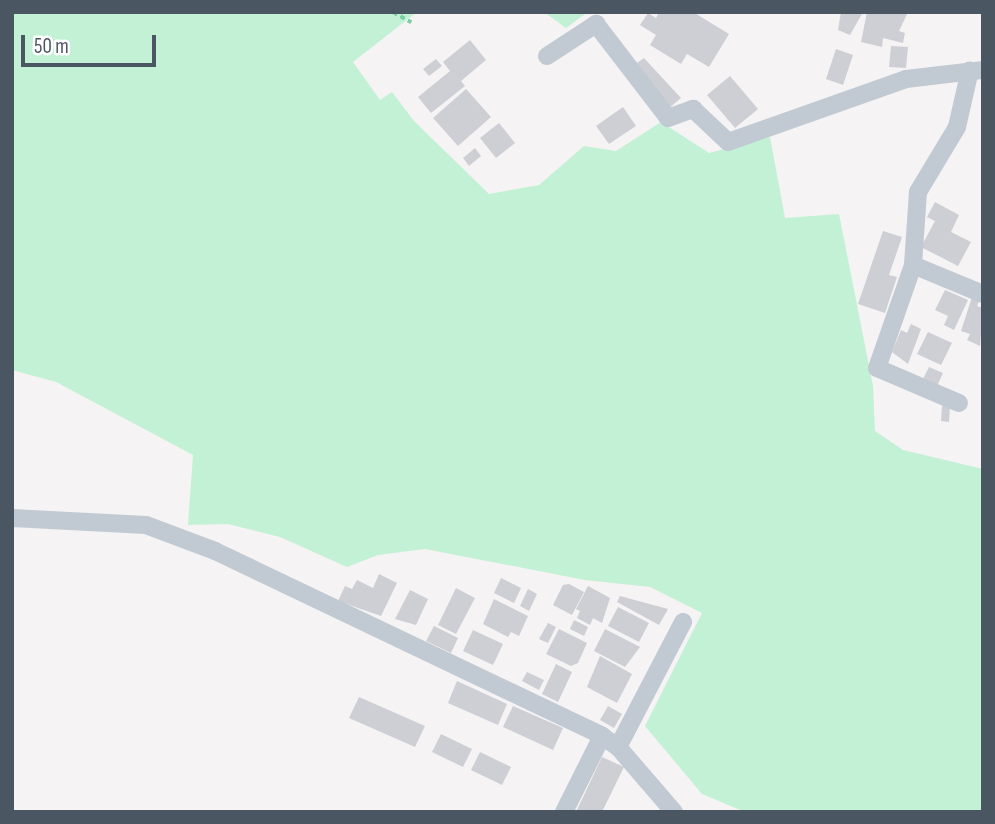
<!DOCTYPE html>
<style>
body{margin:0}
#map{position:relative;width:995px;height:824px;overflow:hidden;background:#f5f3f3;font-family:"Sofia Sans Condensed",sans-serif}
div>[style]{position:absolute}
.green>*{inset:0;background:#c3f1d5}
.building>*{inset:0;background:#cdcfd5}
.path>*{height:3.5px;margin-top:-1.75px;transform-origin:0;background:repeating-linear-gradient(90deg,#7ad0a6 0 5px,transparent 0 8.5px)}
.street>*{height:18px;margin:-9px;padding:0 9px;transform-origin:9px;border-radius:9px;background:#c1cad2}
span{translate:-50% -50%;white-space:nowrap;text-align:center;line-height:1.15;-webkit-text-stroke:7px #fff;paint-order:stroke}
.frame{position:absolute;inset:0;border:14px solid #4a5661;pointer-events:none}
.scale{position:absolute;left:21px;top:35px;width:135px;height:32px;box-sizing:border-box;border:4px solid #4a5661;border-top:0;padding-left:9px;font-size:21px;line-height:24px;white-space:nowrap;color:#4a5661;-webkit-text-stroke:5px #fff;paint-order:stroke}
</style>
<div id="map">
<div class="green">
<div style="clip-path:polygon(12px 12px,417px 12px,353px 62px,380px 100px,392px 92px,414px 121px,489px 194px,539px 185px,584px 146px,616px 151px,661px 122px,709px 153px,770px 137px,785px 218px,839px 214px,873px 386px,875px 431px,903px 450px,983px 469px,983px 812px,745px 812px,702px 794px,645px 726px,702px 613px,650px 587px,585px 580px,425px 549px,378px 555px,347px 567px,280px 537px,228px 524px,188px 525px,193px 455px,56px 382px,12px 370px)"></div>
<div style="clip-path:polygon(544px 12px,588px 12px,566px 28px)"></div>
</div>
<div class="building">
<div style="clip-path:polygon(659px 12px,693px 12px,729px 34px,709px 67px,687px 54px,681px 64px,650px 45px,656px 35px,640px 25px,648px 13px,656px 18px)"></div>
<div style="clip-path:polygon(841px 12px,863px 12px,850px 35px,838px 30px)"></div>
<div style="clip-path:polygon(867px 12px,908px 12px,899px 31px,905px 33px,903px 43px,883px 38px,882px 47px,861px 42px)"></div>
<div style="clip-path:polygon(470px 40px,486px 60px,461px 81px,465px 86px,431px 113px,418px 97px,450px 71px,443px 62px)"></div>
<div style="clip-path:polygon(891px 46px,908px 47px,906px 68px,889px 67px)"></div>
<div style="clip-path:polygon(836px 49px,853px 55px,843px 85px,826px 79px)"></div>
<div style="clip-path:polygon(644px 58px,681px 98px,668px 109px,634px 65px)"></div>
<div style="clip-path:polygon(436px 59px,442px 66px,429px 76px,423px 69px)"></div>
<div style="clip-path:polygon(730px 76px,758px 109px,735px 128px,707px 95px)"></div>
<div style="clip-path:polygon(466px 89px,491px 117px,458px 146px,433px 118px)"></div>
<div style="clip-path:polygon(623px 107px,636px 126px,609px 144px,596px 126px)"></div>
<div style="clip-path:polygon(499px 123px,515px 143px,496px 158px,480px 138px)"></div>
<div style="clip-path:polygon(475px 148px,481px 156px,469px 166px,463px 158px)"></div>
<div style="clip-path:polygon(935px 202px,959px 215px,951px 232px,971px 242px,958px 266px,921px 247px,935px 221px,927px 217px)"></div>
<div style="clip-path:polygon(883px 231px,902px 237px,889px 275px,897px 277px,885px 313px,858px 304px)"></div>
<div style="clip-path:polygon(945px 290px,968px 300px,954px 330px,944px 325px,948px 316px,935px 310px)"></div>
<div style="clip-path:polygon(973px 294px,981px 297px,977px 306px,983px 308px,980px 346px,967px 340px,970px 334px,961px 331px)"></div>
<div style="clip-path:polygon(911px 324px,921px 329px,908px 364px,892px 352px,901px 330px,907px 333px)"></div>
<div style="clip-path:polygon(928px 332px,952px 343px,941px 365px,917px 354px)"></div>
<div style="clip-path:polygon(929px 367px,943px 373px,937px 386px,923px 379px)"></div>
<div style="clip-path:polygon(942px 406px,950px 406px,949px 422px,941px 421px)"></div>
<div style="clip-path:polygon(379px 574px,397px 583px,381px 616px,338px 601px,345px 586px,352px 589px,357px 580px,373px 588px)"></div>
<div style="clip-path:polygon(501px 578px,521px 588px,514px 603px,494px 593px)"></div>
<div style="clip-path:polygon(569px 584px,584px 592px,572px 615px,553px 605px,563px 585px)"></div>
<div style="clip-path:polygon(588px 586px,610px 598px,602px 623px,593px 618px,590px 625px,577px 618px,580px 611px,576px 609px)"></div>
<div style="clip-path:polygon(456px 588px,475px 598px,456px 634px,438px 625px)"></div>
<div style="clip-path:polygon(528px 589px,537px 594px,529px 611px,520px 606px)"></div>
<div style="clip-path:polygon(410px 590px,428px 599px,416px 625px,395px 619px)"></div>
<div style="clip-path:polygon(620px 596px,668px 609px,659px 625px,617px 602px)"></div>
<div style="clip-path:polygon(494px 599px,528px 616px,519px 636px,511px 632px,508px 637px,483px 624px)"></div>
<div style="clip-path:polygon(618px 607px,649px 623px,639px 642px,608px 626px)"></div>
<div style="clip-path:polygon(574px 620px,588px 627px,584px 636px,570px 629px)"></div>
<div style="clip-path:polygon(548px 623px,556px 627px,548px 643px,539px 639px)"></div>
<div style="clip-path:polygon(434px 626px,458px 638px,451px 653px,426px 641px)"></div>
<div style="clip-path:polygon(559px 629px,587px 643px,578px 663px,571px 666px,546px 654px)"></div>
<div style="clip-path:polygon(605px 629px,640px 647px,625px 667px,594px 651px)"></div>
<div style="clip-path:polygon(473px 630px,503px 644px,493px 665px,463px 651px)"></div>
<div style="clip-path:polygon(600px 656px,632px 674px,617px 703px,587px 687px)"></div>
<div style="clip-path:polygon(556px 664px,572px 672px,558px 702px,542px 694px)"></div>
<div style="clip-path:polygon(527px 672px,544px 680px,539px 690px,522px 681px)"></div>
<div style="clip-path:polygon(457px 681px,507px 704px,498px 725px,448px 703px)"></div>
<div style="clip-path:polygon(359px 697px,425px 726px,415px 747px,349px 718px)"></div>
<div style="clip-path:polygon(513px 706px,563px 728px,553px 750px,503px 727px)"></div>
<div style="clip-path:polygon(608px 706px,622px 714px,614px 728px,600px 720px)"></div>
<div style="clip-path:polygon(441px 734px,472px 749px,463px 767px,432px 752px)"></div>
<div style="clip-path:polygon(480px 752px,511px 767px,502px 785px,471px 770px)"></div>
<div style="clip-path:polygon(602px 757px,624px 767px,602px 812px,576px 812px)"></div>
</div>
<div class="path">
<div style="left:393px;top:12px;width:21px;rotate:29deg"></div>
</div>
<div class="street">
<div style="left:547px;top:56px;width:59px;rotate:-33.1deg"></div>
<div style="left:596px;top:24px;width:118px;rotate:52.5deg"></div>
<div style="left:668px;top:118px;width:27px;rotate:-20deg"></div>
<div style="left:693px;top:109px;width:48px;rotate:43.3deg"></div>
<div style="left:728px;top:142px;width:189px;rotate:-19.5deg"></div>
<div style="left:906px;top:79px;width:78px;rotate:-6.7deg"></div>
<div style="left:913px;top:265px;width:76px;rotate:22.5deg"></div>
<div style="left:959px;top:403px;width:89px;rotate:-156.9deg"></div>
<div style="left:877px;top:368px;width:109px;rotate:-70.7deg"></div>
<div style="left:913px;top:265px;width:73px;rotate:-86.1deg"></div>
<div style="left:918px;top:192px;width:76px;rotate:-59deg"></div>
<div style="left:957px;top:127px;width:58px;rotate:-77.2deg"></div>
<div style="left:12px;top:518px;width:134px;rotate:3deg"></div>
<div style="left:146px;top:525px;width:74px;rotate:20.6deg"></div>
<div style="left:215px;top:551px;width:429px;rotate:25.5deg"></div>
<div style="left:602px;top:736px;width:19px;rotate:35deg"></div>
<div style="left:618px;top:747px;width:86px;rotate:49.3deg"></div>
<div style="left:618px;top:747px;width:141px;rotate:-62.5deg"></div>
<div style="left:564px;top:812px;width:85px;rotate:-63.4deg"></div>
</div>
<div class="frame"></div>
<div class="scale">50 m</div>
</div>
